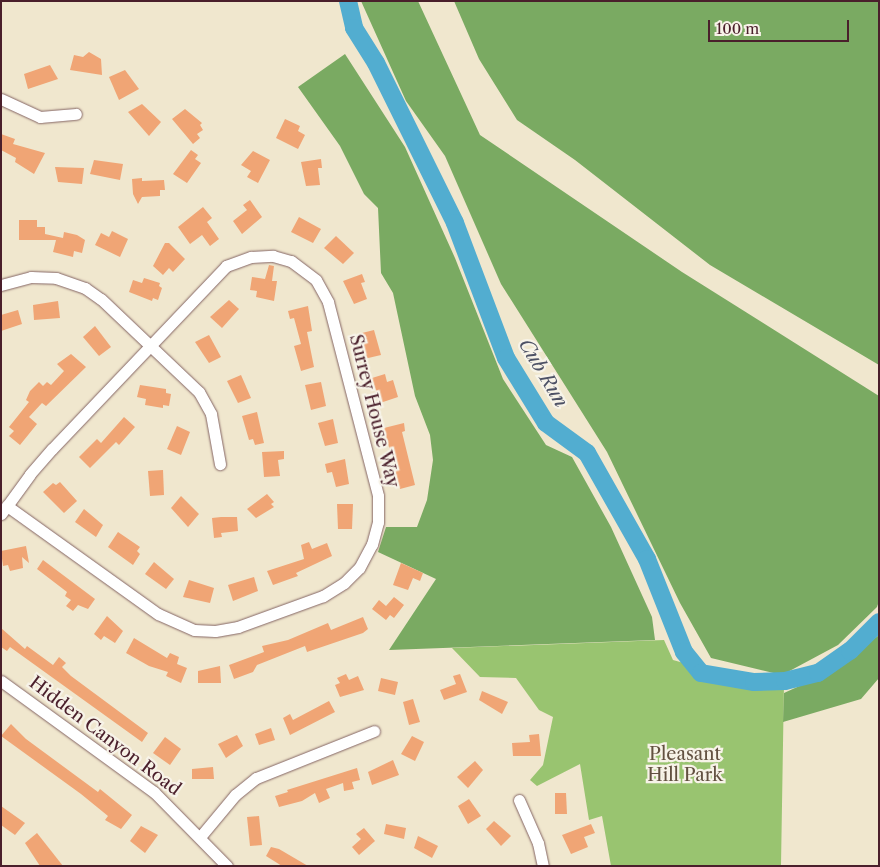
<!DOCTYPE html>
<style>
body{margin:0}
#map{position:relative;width:880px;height:867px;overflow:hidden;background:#f0e7ce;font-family:"Libre Caslon Text",serif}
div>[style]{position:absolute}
.green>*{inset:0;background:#99c470}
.forest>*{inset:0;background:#7aaa62}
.river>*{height:18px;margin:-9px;padding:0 9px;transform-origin:9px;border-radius:9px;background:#52add0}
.building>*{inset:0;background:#f0a575}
.roads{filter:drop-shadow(0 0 1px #846564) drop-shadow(0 0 1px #846564)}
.street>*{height:11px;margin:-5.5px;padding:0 5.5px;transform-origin:5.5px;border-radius:5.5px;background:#fff}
span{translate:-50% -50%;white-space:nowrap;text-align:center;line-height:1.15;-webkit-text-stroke:4.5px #f7f3e8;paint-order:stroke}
.street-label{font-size:18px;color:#4a1f2b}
.park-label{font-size:18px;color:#625140}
.water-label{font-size:19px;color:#4d5165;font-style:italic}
.frame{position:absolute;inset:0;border:2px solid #4a1f2b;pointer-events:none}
.scale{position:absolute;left:708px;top:20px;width:141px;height:22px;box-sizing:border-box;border:2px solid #4a1f2b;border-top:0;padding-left:6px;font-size:15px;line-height:18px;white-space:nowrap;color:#4a1f2b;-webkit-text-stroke:4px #f7f3e8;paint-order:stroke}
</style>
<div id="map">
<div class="green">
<div style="clip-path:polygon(664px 640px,673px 660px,773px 688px,784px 684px,781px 866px,611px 866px,602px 816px,589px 820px,580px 764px,537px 786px,530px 780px,543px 765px,553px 717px,539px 710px,516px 678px,480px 677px,452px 648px)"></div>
</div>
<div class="forest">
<div style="clip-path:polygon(361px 1px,418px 1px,480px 135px,682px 272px,879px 396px,879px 601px,877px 607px,838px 645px,782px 675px,711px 658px,680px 603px,607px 452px,501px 284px,445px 156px,406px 101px)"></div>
<div style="clip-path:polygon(454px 1px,879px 1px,879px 365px,710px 265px,575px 160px,517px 120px,479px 59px)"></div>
<div style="clip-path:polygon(345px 54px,405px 147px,455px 258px,503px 379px,546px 445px,572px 457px,611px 527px,652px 617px,655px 640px,389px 650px,436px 579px,378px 552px,386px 527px,417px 527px,427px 500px,433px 460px,430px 435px,415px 396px,393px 293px,381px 273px,378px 208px,364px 194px,340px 146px,298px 87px)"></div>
<div style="clip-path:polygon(879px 635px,879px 678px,861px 699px,783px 722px,784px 693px,837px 669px)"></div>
</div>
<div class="river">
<div style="left:348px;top:1px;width:28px;rotate:77deg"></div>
<div style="left:354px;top:28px;width:41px;rotate:57.8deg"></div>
<div style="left:376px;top:63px;width:178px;rotate:63.7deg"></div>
<div style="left:455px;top:223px;width:144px;rotate:69.3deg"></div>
<div style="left:506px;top:358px;width:76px;rotate:58.4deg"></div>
<div style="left:546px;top:423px;width:51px;rotate:36.2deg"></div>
<div style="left:587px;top:453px;width:122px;rotate:60.5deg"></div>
<div style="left:647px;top:559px;width:100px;rotate:68.3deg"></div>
<div style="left:684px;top:652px;width:27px;rotate:51deg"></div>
<div style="left:701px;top:673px;width:54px;rotate:9.6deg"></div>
<div style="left:754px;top:682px;width:31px;rotate:-2deg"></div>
<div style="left:785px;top:681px;width:34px;rotate:-14deg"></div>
<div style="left:818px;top:673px;width:39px;rotate:-35deg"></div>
<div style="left:850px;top:651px;width:41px;rotate:-45deg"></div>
</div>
<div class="building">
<div style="clip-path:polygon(89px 52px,101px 59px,102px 75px,70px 70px,74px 55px,83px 57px)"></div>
<div style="clip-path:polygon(50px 65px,58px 79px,28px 89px,24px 74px)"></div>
<div style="clip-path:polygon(125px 70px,139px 89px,119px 100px,109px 77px)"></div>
<div style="clip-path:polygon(142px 104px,161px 122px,149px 136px,128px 112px)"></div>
<div style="clip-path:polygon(185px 109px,202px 123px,200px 125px,203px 130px,197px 134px,200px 138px,193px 144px,172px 119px)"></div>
<div style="clip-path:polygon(285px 119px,300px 126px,298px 131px,305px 135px,298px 149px,276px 138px)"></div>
<div style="clip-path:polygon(1px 134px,15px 139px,13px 144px,45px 153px,34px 174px,15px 162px,16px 158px,1px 150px)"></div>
<div style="clip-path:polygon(191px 150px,198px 155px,195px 159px,201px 163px,187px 183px,173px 174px)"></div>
<div style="clip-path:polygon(253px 151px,270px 160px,258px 183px,247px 177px,251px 171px,241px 165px)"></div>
<div style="clip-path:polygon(321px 159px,322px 168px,318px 168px,320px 185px,306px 186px,301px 162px)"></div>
<div style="clip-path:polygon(94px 160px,123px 164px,120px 180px,90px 174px)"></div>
<div style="clip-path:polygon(55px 167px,84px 168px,82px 184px,58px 182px)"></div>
<div style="clip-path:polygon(142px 178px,142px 181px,164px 180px,165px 190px,160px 190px,160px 196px,142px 197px,138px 204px,133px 194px,132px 179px)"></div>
<div style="clip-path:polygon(250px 200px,262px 217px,242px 234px,233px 221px,247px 210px,243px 205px)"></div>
<div style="clip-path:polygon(203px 207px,212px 218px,207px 222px,219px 239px,210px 246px,202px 235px,190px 244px,178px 227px)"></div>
<div style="clip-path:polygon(299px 217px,321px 229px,313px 243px,291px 232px)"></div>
<div style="clip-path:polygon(19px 220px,37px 220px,37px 227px,45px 227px,45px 234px,63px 238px,64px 232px,77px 235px,85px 240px,82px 253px,74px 251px,73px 257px,53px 252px,56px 240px,19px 240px)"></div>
<div style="clip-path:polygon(112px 231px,128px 239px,120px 257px,95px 245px,101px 233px,109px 237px)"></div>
<div style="clip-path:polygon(336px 236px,354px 253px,343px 264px,324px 248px)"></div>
<div style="clip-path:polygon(165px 243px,169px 243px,185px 259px,173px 272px,169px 268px,163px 275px,153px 266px)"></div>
<div style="clip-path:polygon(269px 265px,274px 266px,272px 281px,277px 281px,274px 301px,256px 297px,257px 291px,250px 290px,252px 277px,265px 279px)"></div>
<div style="clip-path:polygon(362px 274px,365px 282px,361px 283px,367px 299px,354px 304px,343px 281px)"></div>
<div style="clip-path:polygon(144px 278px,160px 283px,159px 286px,162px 288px,158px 300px,153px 298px,152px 301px,129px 292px,133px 280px,142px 283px)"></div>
<div style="clip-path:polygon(229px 300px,239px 309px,222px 328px,210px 317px)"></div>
<div style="clip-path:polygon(58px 301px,60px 318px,34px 320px,33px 305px)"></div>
<div style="clip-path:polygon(308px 306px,312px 331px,307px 332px,314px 367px,301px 371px,294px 346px,301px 344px,294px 318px,290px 319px,288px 311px)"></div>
<div style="clip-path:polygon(18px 310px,22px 324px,1px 331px,1px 315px)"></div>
<div style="clip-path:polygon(95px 326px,111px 347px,99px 356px,83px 337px)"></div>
<div style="clip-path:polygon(374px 330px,381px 355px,364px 359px,358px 334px)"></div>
<div style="clip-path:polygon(209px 335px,221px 357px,209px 363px,195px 342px)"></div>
<div style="clip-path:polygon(71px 354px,86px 367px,46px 406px,42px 403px,29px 417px,37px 424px,20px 445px,9px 436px,14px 431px,9px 427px,29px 402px,26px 400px,30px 391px,39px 382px,43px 386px,47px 382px,51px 385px,64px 371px,57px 364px)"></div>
<div style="clip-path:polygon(385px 374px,387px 382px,393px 380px,398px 397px,380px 403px,372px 378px)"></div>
<div style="clip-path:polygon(241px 375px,251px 398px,238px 403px,227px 381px)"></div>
<div style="clip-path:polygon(321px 382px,326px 406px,311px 410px,305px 385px)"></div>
<div style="clip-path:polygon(140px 385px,166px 389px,166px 393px,171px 394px,169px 406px,163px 405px,163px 408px,145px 405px,146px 399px,137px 397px)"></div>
<div style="clip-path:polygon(257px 412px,264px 443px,255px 445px,253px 439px,249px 440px,242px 416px)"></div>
<div style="clip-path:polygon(124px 417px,135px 427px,119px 445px,116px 442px,90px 468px,79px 457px,97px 439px,101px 443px)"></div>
<div style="clip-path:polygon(333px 419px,338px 443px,325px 446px,318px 423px)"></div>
<div style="clip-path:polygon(404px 423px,405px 431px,402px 432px,415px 485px,400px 489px,384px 428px)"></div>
<div style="clip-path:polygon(177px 426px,190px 432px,181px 455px,167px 449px)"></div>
<div style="clip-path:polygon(284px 451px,284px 459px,278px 460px,280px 476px,264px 477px,262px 452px)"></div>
<div style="clip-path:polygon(345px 459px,349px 484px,336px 487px,332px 472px,327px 473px,325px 464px)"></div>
<div style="clip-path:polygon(163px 470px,164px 495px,150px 496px,148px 471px)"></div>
<div style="clip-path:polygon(60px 482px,77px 501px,64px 513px,43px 492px,53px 483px,56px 485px)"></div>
<div style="clip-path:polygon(267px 494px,274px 502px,271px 504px,274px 507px,256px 518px,247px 509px)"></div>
<div style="clip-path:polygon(181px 496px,199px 514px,188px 527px,171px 508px)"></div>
<div style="clip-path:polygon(337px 504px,353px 504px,352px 529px,338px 529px)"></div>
<div style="clip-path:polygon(84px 509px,103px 525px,96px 537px,75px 522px)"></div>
<div style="clip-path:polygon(221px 517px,237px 517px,238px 531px,221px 533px,222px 537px,214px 538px,212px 518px)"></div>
<div style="clip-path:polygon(118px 532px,140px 547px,137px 551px,140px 554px,133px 565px,108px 547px)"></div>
<div style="clip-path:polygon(309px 542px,312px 549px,327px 543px,332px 556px,296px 573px,298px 576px,273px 585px,267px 571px,304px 559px,301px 545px)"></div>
<div style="clip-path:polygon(26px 546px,29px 563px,22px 557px,23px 568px,10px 571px,8px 565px,3px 566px,1px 551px)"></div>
<div style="clip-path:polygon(43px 560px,95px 599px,88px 609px,78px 605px,73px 611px,66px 606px,71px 600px,65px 596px,67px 592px,37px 569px)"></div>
<div style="clip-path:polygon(154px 562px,174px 579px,166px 589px,145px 574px)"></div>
<div style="clip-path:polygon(401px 563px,423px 573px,420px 581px,413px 578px,408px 590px,393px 585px)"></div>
<div style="clip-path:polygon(254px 577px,258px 591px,233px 601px,228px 585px)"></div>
<div style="clip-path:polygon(189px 580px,214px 588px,210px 603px,183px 597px)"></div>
<div style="clip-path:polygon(394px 597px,404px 605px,394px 618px,390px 615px,386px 620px,372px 609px,379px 600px,386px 606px)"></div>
<div style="clip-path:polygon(107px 616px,123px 631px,115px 643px,104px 636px,101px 640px,94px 634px)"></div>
<div style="clip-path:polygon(363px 617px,368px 629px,363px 633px,307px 652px,305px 646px,257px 665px,253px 672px,234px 679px,229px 665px,264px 652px,262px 646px,288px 640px,328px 623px,331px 630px)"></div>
<div style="clip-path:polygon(1px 628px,25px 649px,27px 646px,53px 665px,59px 657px,66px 663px,62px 667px,71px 676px,148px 733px,142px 742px,10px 647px,7px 651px,1px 647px)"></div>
<div style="clip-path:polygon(134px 638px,167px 658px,170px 653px,179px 657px,177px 664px,187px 668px,181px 683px,166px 676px,168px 672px,149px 666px,126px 653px)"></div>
<div style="clip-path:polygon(220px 666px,221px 683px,198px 683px,198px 671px)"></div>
<div style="clip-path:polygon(346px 674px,349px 680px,358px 676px,364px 690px,340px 697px,335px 685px,340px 683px,337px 678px)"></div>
<div style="clip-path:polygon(460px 674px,467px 692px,444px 700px,440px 690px,456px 684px,453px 676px)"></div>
<div style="clip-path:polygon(381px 678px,398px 682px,395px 695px,378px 691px)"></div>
<div style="clip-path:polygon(482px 691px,508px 702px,502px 714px,479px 700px)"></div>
<div style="clip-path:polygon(413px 699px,420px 722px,409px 725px,403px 702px)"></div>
<div style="clip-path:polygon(329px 701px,335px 712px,290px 735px,283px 718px,290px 714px,293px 720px)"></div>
<div style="clip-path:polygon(11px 724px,26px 739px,98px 792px,100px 789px,132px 815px,121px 829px,105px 820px,108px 816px,81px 794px,1px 736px)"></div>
<div style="clip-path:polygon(271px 728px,275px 740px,259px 745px,255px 734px)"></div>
<div style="clip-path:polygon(539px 734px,541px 756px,513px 756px,512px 743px,530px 742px,529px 735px)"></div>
<div style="clip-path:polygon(237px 735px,243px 746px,226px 758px,218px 744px)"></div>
<div style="clip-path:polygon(412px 736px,424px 742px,415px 761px,401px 754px)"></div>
<div style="clip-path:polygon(165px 737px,181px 749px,170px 765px,153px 753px)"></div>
<div style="clip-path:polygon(393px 760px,399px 775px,372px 785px,368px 772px)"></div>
<div style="clip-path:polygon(475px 761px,483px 770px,468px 788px,457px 777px)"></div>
<div style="clip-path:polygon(213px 767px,214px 779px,192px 779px,192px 769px)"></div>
<div style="clip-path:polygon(357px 768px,360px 780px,352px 782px,354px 789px,344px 791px,343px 783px,326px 789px,330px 798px,319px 803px,315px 793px,302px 801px,279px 807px,275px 796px,288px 792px,287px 790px)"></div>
<div style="clip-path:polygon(555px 793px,566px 793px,567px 814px,555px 814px)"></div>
<div style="clip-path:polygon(469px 799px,481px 816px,468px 824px,458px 806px)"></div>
<div style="clip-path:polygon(1px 806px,25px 823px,15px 835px,1px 825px)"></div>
<div style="clip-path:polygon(259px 816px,262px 845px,250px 846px,247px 817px)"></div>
<div style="clip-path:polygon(494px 821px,511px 836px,501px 846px,486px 829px)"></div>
<div style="clip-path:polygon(386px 824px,406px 828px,404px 839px,384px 834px)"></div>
<div style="clip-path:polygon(591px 824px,595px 833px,584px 837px,588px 847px,571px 854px,562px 835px)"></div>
<div style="clip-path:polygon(141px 826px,158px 835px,145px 853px,130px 841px)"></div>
<div style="clip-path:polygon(364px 828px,375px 841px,359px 855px,352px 847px,361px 839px,356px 834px)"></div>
<div style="clip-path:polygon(37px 833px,63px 866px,40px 866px,25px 843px)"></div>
<div style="clip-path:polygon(418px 836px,438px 846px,432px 858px,414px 848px)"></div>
<div style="clip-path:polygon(271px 847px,279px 849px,308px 866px,282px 866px,266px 856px)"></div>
</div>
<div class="roads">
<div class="street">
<div style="left:1px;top:99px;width:43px;rotate:24.8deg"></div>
<div style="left:40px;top:117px;width:36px;rotate:-5deg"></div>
<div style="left:1px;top:285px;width:31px;rotate:-15deg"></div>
<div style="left:31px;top:277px;width:25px;rotate:2deg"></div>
<div style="left:56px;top:278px;width:31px;rotate:19deg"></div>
<div style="left:85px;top:288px;width:19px;rotate:35deg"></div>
<div style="left:101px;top:299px;width:135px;rotate:43.5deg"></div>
<div style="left:199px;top:392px;width:25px;rotate:61deg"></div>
<div style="left:211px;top:414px;width:51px;rotate:79.8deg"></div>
<div style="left:1px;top:514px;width:10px;rotate:-53deg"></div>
<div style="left:7px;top:506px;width:39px;rotate:-54deg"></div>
<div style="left:30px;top:474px;width:33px;rotate:-49deg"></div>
<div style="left:52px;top:449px;width:253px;rotate:-46.4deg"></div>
<div style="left:226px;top:266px;width:27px;rotate:-20deg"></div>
<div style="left:251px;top:257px;width:22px;rotate:-3deg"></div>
<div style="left:273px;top:256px;width:19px;rotate:16deg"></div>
<div style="left:291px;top:261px;width:31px;rotate:37deg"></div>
<div style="left:316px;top:280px;width:25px;rotate:61deg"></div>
<div style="left:328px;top:302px;width:200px;rotate:75.5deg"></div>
<div style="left:378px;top:496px;width:26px;rotate:90deg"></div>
<div style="left:378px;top:522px;width:23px;rotate:105deg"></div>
<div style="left:372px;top:544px;width:27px;rotate:118deg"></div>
<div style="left:359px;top:568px;width:21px;rotate:135deg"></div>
<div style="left:344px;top:583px;width:25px;rotate:148deg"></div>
<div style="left:323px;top:596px;width:90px;rotate:160deg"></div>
<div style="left:238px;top:627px;width:23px;rotate:170deg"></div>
<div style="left:215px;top:631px;width:21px;rotate:-177deg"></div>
<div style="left:194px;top:630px;width:39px;rotate:-156deg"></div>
<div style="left:158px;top:614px;width:186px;rotate:-144.4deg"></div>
<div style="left:1px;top:681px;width:189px;rotate:36deg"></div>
<div style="left:154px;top:792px;width:104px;rotate:45.4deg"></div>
<div style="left:519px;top:800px;width:47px;rotate:66.2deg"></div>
<div style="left:538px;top:843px;width:24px;rotate:78deg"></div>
<div style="left:200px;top:837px;width:55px;rotate:-50.2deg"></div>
<div style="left:235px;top:795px;width:27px;rotate:-39deg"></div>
<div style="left:256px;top:778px;width:127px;rotate:-21.7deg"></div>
</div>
</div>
<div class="street-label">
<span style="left:374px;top:411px;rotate:76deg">Surrey House Way</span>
<span style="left:105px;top:736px;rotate:37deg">Hidden Canyon Road</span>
</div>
<div class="park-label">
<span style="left:685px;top:765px">Pleasant<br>Hill Park</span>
</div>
<div class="water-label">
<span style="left:543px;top:373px;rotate:59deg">Cub Run</span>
</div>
<div class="frame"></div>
<div class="scale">100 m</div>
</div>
